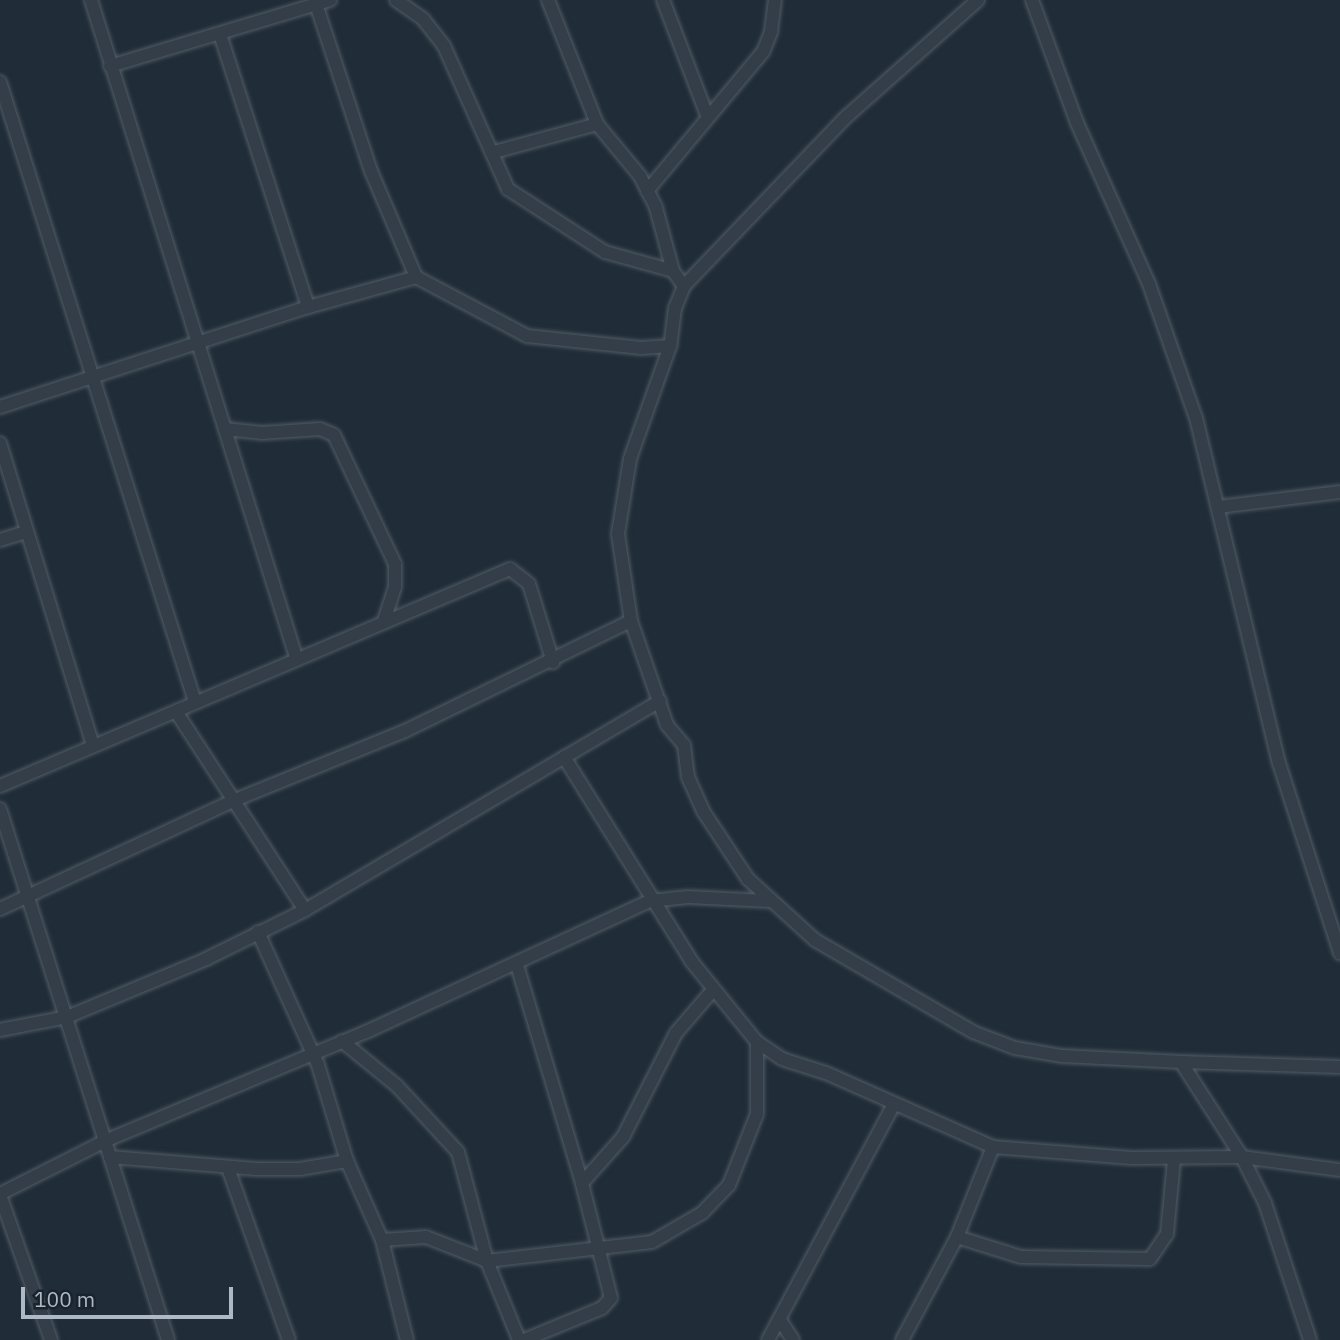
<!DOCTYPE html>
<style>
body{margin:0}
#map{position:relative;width:1340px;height:1340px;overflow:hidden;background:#202d38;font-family:"IBM Plex Sans",sans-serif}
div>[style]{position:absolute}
.roads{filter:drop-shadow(0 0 2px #515c66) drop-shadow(0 0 2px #515c66)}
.minor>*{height:12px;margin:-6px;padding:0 6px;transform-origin:6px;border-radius:6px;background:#343e49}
span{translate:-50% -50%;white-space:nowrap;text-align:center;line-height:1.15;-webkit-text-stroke:5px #19232d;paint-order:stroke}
.scale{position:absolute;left:21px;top:1287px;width:212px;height:32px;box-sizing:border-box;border:4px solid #aeb9c5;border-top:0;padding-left:9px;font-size:21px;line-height:24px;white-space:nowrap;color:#aeb9c5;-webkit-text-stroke:5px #19232d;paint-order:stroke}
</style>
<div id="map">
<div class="roads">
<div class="minor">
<div style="left:91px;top:0;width:688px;rotate:72.67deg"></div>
<div style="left:396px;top:0;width:33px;rotate:35deg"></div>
<div style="left:423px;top:19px;width:34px;rotate:52deg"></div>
<div style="left:444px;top:46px;width:157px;rotate:65.9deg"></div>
<div style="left:508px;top:189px;width:116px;rotate:33deg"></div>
<div style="left:605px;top:252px;width:71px;rotate:15.6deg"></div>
<div style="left:548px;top:0;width:133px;rotate:68.4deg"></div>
<div style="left:597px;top:124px;width:67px;rotate:50.4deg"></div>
<div style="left:640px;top:176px;width:36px;rotate:63deg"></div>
<div style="left:656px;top:208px;width:65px;rotate:74.9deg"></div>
<div style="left:673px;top:271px;width:19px;rotate:54deg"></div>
<div style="left:663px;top:0;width:123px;rotate:69.1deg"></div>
<div style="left:978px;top:0;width:176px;rotate:138.4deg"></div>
<div style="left:846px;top:117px;width:234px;rotate:133.8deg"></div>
<div style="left:684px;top:286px;width:24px;rotate:112deg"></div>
<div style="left:675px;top:308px;width:38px;rotate:97deg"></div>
<div style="left:670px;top:346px;width:120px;rotate:109.5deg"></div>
<div style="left:630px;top:459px;width:76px;rotate:99.1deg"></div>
<div style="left:618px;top:534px;width:88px;rotate:81.5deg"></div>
<div style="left:631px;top:621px;width:110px;rotate:70.9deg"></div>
<div style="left:667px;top:725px;width:26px;rotate:50deg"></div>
<div style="left:684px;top:745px;width:32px;rotate:83deg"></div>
<div style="left:688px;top:777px;width:37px;rotate:66deg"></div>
<div style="left:703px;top:811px;width:82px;rotate:56.5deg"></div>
<div style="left:748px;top:879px;width:91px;rotate:42.3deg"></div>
<div style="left:815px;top:940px;width:183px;rotate:30.2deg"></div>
<div style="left:973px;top:1032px;width:45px;rotate:20.9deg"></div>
<div style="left:1015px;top:1048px;width:48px;rotate:9.7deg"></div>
<div style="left:1062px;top:1056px;width:119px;rotate:2.9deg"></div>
<div style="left:1181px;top:1062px;width:113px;rotate:57.3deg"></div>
<div style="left:1242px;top:1157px;width:51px;rotate:63.4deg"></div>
<div style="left:1265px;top:1203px;width:144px;rotate:71.8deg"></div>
<div style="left:1032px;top:0;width:131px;rotate:69.9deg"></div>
<div style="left:1077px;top:123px;width:176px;rotate:65.9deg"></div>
<div style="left:1149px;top:284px;width:142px;rotate:70.7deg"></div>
<div style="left:1196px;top:418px;width:355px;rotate:76.5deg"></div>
<div style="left:1279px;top:763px;width:200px;rotate:72.2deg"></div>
<div style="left:316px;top:4px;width:176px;rotate:71.8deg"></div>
<div style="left:371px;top:171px;width:115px;rotate:67deg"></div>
<div style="left:416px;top:277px;width:126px;rotate:28deg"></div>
<div style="left:527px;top:336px;width:115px;rotate:6deg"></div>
<div style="left:641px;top:348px;width:29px;rotate:-4deg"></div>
<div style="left:220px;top:34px;width:287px;rotate:72.1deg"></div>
<div style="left:110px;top:66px;width:230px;rotate:-16.7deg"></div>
<div style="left:0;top:82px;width:650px;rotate:72.54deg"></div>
<div style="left:494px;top:152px;width:107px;rotate:-15.2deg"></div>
<div style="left:647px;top:191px;width:181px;rotate:-50.2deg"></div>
<div style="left:763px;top:52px;width:22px;rotate:-68deg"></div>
<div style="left:771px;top:32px;width:32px;rotate:-83deg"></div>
<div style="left:0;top:407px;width:324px;rotate:-18deg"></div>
<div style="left:308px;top:307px;width:112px;rotate:-15.5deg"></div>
<div style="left:225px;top:429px;width:36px;rotate:6deg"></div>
<div style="left:261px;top:433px;width:59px;rotate:-3.9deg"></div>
<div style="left:320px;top:429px;width:15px;rotate:23deg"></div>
<div style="left:334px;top:435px;width:143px;rotate:64.7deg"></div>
<div style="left:395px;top:564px;width:23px;rotate:90deg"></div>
<div style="left:395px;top:587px;width:36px;rotate:108deg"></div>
<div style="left:0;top:443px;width:316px;rotate:72.9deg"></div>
<div style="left:1218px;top:507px;width:123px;rotate:-7deg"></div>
<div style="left:0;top:540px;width:28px;rotate:-17deg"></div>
<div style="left:177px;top:713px;width:235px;rotate:57deg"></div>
<div style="left:564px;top:757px;width:242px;rotate:58deg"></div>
<div style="left:692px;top:962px;width:103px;rotate:50.9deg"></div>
<div style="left:757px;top:1042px;width:30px;rotate:34deg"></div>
<div style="left:782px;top:1059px;width:46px;rotate:17.7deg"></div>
<div style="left:826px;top:1073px;width:183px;rotate:23.9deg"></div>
<div style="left:993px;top:1147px;width:139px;rotate:4.5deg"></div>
<div style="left:1132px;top:1158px;width:110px;rotate:-0.5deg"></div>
<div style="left:1242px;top:1157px;width:99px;rotate:7.6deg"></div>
<div style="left:0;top:786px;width:554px;rotate:-23.05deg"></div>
<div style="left:510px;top:569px;width:24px;rotate:38deg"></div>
<div style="left:529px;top:584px;width:82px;rotate:72.9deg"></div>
<div style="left:0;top:809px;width:557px;rotate:72.44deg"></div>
<div style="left:0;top:909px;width:259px;rotate:-24.9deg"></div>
<div style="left:235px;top:800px;width:183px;rotate:-22.1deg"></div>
<div style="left:405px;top:731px;width:251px;rotate:-26deg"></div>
<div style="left:258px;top:932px;width:146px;rotate:65.7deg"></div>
<div style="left:318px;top:1065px;width:100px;rotate:73.2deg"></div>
<div style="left:347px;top:1161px;width:86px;rotate:66.1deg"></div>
<div style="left:382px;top:1240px;width:103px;rotate:76deg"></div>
<div style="left:517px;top:965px;width:227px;rotate:73.4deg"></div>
<div style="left:0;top:1030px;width:68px;rotate:-11deg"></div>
<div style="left:67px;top:1017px;width:151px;rotate:-22.6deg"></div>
<div style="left:206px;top:959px;width:110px;rotate:-26.3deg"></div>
<div style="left:305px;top:910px;width:412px;rotate:-30.5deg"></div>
<div style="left:342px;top:1041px;width:71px;rotate:39.3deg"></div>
<div style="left:397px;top:1086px;width:90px;rotate:47.3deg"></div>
<div style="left:458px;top:1152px;width:113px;rotate:75.1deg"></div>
<div style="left:487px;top:1261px;width:85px;rotate:67.9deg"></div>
<div style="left:1181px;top:1062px;width:159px;rotate:1.8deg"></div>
<div style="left:110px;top:1157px;width:147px;rotate:4.7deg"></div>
<div style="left:257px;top:1169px;width:43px"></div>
<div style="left:300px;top:1169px;width:48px;rotate:-9.7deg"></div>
<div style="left:228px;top:1168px;width:182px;rotate:70.5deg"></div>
<div style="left:0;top:1194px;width:118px;rotate:-26.8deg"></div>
<div style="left:105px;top:1141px;width:283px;rotate:-22.7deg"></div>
<div style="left:366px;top:1032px;width:313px;rotate:-24.8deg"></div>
<div style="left:650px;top:901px;width:38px;rotate:-6deg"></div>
<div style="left:688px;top:897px;width:80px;rotate:2.9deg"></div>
<div style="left:0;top:1195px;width:154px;rotate:70.6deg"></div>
<div style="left:957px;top:1237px;width:67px;rotate:17.4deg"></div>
<div style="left:1021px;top:1257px;width:129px;rotate:0.9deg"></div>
<div style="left:1150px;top:1259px;width:30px;rotate:-56deg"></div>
<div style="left:1167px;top:1234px;width:74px;rotate:-84.6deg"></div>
<div style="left:382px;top:1240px;width:44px;rotate:-3.9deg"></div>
<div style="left:426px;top:1237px;width:66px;rotate:21.5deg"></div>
<div style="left:487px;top:1261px;width:166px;rotate:-6.6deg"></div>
<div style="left:652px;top:1242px;width:58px;rotate:-30.1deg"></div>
<div style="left:702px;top:1213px;width:39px;rotate:-46deg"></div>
<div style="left:729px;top:1185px;width:76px;rotate:-68.5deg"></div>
<div style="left:757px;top:1114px;width:72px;rotate:-90deg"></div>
<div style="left:780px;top:1320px;width:24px;rotate:57deg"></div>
<div style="left:524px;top:1340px;width:84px;rotate:-22.3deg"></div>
<div style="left:602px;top:1308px;width:13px;rotate:-48deg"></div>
<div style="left:611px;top:1298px;width:119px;rotate:-104.2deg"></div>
<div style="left:582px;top:1183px;width:62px;rotate:-48.3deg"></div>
<div style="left:623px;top:1137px;width:117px;rotate:-63deg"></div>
<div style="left:676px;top:1033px;width:57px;rotate:-49.3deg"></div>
<div style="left:768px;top:1340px;width:268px;rotate:-61.9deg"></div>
<div style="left:902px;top:1340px;width:117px;rotate:-61.9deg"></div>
<div style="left:957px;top:1237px;width:97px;rotate:-68.2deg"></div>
</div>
</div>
<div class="scale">100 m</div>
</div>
